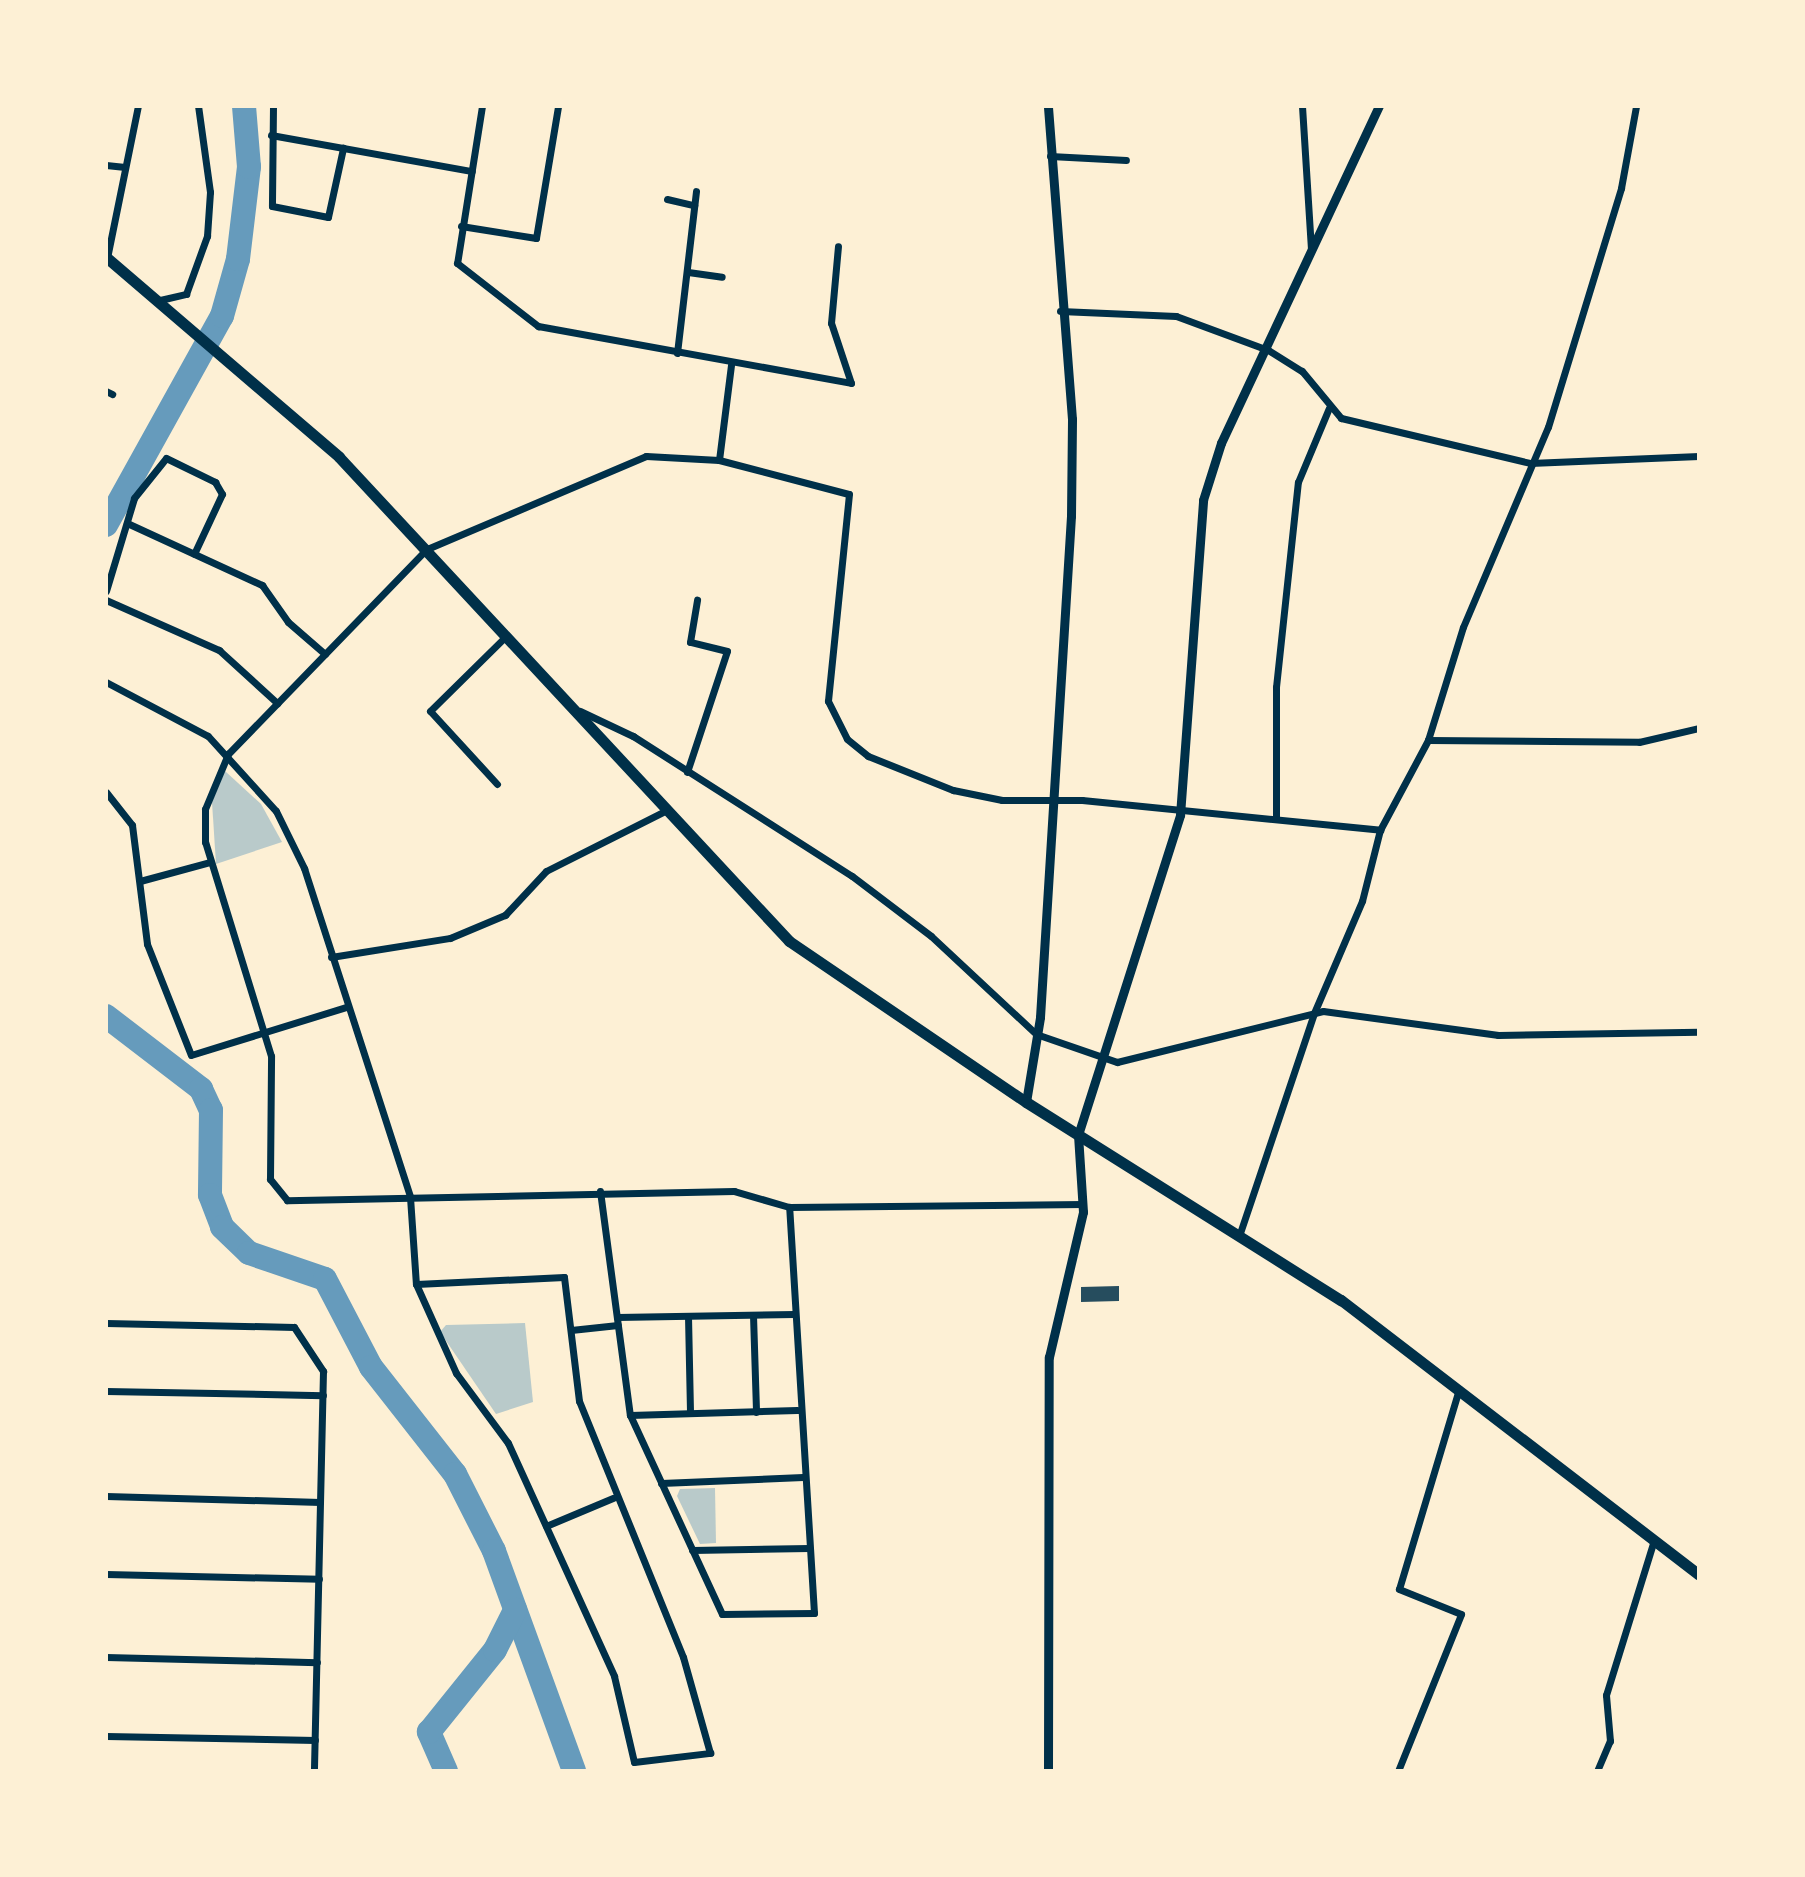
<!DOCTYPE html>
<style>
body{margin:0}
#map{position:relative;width:1805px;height:1877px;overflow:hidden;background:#fdf0d5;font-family:Inter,sans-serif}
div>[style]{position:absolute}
.green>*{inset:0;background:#b9caca}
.river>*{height:24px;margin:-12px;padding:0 12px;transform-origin:12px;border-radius:12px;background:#669bbc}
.building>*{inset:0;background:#264d5e}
.minor>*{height:7px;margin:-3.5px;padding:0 3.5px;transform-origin:3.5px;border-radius:3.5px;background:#003049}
.tertiary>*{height:9px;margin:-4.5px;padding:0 4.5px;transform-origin:4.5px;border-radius:4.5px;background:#003049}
.primary>*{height:11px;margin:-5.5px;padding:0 5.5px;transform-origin:5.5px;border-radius:5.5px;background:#003049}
span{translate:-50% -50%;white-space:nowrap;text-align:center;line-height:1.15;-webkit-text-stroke:7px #fdf0d5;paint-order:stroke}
.frame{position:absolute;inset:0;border:108px solid #fdf0d5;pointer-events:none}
</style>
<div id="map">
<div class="green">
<div style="clip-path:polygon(225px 771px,261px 804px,282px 842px,216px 864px,212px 802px)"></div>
<div style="clip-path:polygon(525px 1323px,533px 1402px,496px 1414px,440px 1332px,446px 1325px)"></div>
<div style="clip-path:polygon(715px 1488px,716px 1543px,700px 1544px,677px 1496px,680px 1489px)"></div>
</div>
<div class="river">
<div style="left:106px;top:525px;width:239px;rotate:-61deg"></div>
<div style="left:222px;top:316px;width:59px;rotate:-74.3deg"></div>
<div style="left:238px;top:259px;width:93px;rotate:-83.2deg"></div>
<div style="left:249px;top:167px;width:61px;rotate:-94.7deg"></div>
<div style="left:106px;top:1016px;width:120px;rotate:37.5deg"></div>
<div style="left:201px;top:1089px;width:23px;rotate:65deg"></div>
<div style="left:211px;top:1110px;width:85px;rotate:90.7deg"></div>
<div style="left:210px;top:1195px;width:34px;rotate:69deg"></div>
<div style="left:222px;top:1227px;width:37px;rotate:44deg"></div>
<div style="left:249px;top:1253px;width:80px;rotate:18.9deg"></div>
<div style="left:325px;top:1279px;width:99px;rotate:62.4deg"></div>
<div style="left:371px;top:1367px;width:136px;rotate:51.9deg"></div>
<div style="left:455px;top:1474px;width:86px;rotate:63.1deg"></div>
<div style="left:494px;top:1551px;width:234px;rotate:70deg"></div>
<div style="left:446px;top:1771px;width:43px;rotate:-113.6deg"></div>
<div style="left:429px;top:1732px;width:105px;rotate:-51.2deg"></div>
<div style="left:495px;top:1650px;width:45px;rotate:-63.4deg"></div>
</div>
<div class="building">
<div style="clip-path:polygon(1119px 1286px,1119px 1301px,1081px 1302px,1081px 1287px)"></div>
</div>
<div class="minor">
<div style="left:273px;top:106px;width:100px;rotate:90.6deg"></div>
<div style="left:272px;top:206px;width:57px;rotate:11.1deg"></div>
<div style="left:328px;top:217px;width:71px;rotate:-77.7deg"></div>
<div style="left:482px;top:106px;width:159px;rotate:99deg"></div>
<div style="left:457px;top:263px;width:103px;rotate:37.9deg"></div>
<div style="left:538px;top:326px;width:318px;rotate:10.3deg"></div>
<div style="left:851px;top:383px;width:63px;rotate:-108.4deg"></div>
<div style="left:831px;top:323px;width:77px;rotate:-84.8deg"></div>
<div style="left:1302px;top:106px;width:145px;rotate:86.4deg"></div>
<div style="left:271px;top:135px;width:204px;rotate:10.2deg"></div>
<div style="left:1050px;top:156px;width:76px;rotate:3deg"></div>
<div style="left:106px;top:165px;width:19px;rotate:6deg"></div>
<div style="left:667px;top:199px;width:28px;rotate:13deg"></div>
<div style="left:461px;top:226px;width:76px;rotate:9.1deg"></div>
<div style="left:536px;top:238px;width:134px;rotate:-80.5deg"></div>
<div style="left:107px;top:258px;width:155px;rotate:-78.5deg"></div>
<div style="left:688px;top:272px;width:34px;rotate:8deg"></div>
<div style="left:160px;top:300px;width:27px;rotate:-13deg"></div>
<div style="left:186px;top:294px;width:62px;rotate:-70.1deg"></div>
<div style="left:207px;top:236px;width:44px;rotate:-86.1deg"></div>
<div style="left:210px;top:192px;width:87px;rotate:-97.9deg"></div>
<div style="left:1060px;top:311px;width:116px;rotate:2.5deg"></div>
<div style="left:1176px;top:316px;width:98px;rotate:20.3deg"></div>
<div style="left:1268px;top:350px;width:40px;rotate:32deg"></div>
<div style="left:1302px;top:371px;width:61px;rotate:50.3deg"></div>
<div style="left:1341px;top:418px;width:194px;rotate:13.4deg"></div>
<div style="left:1530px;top:463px;width:169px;rotate:-2.4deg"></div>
<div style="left:677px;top:353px;width:163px;rotate:-83.3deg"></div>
<div style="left:106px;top:391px;width:7px;rotate:27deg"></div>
<div style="left:719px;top:460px;width:96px;rotate:-82.8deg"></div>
<div style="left:127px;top:523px;width:149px;rotate:24.7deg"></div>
<div style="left:262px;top:585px;width:45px;rotate:54.9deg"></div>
<div style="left:288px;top:622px;width:49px;rotate:40.9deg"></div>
<div style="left:106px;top:591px;width:97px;rotate:-73.2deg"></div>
<div style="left:134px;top:498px;width:51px;rotate:-51.3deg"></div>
<div style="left:166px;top:458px;width:55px;rotate:26.1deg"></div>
<div style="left:215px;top:482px;width:14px;rotate:60deg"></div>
<div style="left:222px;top:494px;width:66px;rotate:115deg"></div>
<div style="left:106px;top:600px;width:124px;rotate:23.9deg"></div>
<div style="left:219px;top:650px;width:79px;rotate:42.4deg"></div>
<div style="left:106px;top:682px;width:115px;rotate:27.9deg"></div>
<div style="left:208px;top:736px;width:101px;rotate:47.8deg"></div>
<div style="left:276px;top:811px;width:64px;rotate:63.8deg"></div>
<div style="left:304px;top:868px;width:346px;rotate:72.1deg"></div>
<div style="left:410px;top:1197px;width:87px;rotate:86.1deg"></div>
<div style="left:416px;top:1284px;width:98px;rotate:65.8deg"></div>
<div style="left:456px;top:1373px;width:87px;rotate:53.4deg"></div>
<div style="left:508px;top:1443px;width:256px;rotate:65.5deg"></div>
<div style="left:614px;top:1676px;width:88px;rotate:76.9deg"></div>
<div style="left:634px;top:1762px;width:77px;rotate:-6.8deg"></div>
<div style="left:710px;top:1753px;width:100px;rotate:-105.7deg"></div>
<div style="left:683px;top:1657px;width:276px;rotate:-112.1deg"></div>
<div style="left:579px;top:1401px;width:125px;rotate:-96.9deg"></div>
<div style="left:564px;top:1277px;width:148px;rotate:177.3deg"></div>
<div style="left:580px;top:711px;width:59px;rotate:25.3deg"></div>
<div style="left:633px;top:736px;width:260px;rotate:32.6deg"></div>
<div style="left:852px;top:876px;width:99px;rotate:37.2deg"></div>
<div style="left:931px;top:936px;width:144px;rotate:43deg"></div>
<div style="left:1036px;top:1034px;width:86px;rotate:19.1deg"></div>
<div style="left:1117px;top:1062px;width:212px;rotate:-13.9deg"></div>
<div style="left:1323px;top:1011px;width:177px;rotate:7.8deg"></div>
<div style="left:1498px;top:1035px;width:201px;rotate:-0.9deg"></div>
<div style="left:1428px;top:740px;width:211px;rotate:0.5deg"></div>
<div style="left:1639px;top:742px;width:62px;rotate:-13.1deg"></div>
<div style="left:687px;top:772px;width:127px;rotate:-71.7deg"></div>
<div style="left:727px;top:651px;width:38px;rotate:-166deg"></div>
<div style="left:690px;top:642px;width:43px;rotate:-80.5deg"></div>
<div style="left:497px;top:784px;width:99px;rotate:-132.5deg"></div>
<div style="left:430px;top:711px;width:107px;rotate:-44.6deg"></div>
<div style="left:106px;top:792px;width:42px;rotate:51.8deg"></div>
<div style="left:132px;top:825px;width:120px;rotate:82.8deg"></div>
<div style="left:147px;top:944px;width:119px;rotate:68.4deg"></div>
<div style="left:191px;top:1055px;width:162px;rotate:-17.2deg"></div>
<div style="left:1276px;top:818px;width:131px;rotate:-90deg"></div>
<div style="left:1276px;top:687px;width:206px;rotate:-83.9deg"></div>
<div style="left:1298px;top:482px;width:80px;rotate:-67.3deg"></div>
<div style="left:140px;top:881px;width:73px;rotate:-15.2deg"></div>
<div style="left:331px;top:957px;width:121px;rotate:-9.1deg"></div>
<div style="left:450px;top:938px;width:60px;rotate:-22.7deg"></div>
<div style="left:505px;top:915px;width:60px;rotate:-47deg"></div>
<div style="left:546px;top:871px;width:133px;rotate:-26.8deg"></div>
<div style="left:600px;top:1191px;width:226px;rotate:82.4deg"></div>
<div style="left:630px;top:1415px;width:219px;rotate:65.2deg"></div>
<div style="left:722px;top:1614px;width:92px;rotate:-0.6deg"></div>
<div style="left:814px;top:1613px;width:407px;rotate:-93.5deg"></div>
<div style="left:1083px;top:1204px;width:294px;rotate:179.4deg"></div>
<div style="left:789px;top:1207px;width:57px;rotate:-163.8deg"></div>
<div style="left:734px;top:1191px;width:447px;rotate:178.8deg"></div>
<div style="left:287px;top:1200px;width:27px;rotate:-129deg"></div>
<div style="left:270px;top:1179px;width:123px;rotate:-89.5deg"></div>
<div style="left:271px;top:1056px;width:224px;rotate:-107.1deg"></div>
<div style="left:205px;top:842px;width:33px;rotate:-90deg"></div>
<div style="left:205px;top:809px;width:60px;rotate:-67.3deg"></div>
<div style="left:228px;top:754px;width:286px;rotate:-45.9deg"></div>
<div style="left:427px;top:549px;width:238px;rotate:-23deg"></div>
<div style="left:646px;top:456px;width:73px;rotate:3.1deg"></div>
<div style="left:719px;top:460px;width:134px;rotate:14.7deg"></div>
<div style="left:849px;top:494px;width:208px;rotate:95.8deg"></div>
<div style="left:828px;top:701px;width:42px;rotate:63.4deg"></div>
<div style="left:847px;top:739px;width:27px;rotate:39deg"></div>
<div style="left:868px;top:756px;width:92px;rotate:21.8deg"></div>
<div style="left:953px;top:790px;width:50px;rotate:11.5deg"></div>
<div style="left:1002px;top:800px;width:80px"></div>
<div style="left:1082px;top:800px;width:300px;rotate:5.7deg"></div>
<div style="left:1239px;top:1236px;width:235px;rotate:-71.4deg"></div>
<div style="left:1314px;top:1013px;width:122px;rotate:-66.8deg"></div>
<div style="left:1362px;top:901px;width:73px;rotate:-75.8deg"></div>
<div style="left:1380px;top:830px;width:102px;rotate:-61.9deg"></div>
<div style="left:1428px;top:740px;width:118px;rotate:-72.8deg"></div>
<div style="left:1463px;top:627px;width:217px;rotate:-67deg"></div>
<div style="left:1548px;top:427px;width:250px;rotate:-73deg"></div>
<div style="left:1621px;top:188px;width:83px;rotate:-79.6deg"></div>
<div style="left:753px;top:1315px;width:97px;rotate:88.2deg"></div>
<div style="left:688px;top:1316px;width:97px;rotate:88.8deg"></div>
<div style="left:617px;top:1317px;width:177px;rotate:-1deg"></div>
<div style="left:106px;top:1323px;width:188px;rotate:1.2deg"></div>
<div style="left:294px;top:1327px;width:53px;rotate:56.6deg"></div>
<div style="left:323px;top:1371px;width:400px;rotate:91.3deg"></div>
<div style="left:571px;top:1330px;width:47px;rotate:-6.1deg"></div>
<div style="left:106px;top:1391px;width:217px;rotate:1.1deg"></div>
<div style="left:630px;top:1415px;width:167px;rotate:-1.7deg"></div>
<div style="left:661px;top:1483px;width:142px;rotate:-2.4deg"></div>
<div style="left:106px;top:1496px;width:214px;rotate:1.6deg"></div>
<div style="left:546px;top:1526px;width:73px;rotate:-22.7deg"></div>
<div style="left:692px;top:1550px;width:117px;rotate:-1deg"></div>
<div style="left:106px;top:1574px;width:213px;rotate:1.3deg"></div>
<div style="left:106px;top:1657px;width:211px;rotate:1.4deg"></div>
<div style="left:106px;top:1736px;width:209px;rotate:1.1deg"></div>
<div style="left:1398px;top:1771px;width:169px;rotate:-68.1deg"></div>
<div style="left:1461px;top:1614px;width:67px;rotate:-158deg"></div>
<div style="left:1399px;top:1589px;width:209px;rotate:-73.3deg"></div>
<div style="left:1597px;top:1771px;width:33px;rotate:-67deg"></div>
<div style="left:1610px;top:1741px;width:46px;rotate:-95deg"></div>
<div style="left:1606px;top:1695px;width:162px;rotate:-72.8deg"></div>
</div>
<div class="tertiary">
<div style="left:1026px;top:1102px;width:86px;rotate:-80.6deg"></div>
<div style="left:1040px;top:1017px;width:502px;rotate:-86.46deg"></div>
<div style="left:1071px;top:516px;width:97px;rotate:-89.4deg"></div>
<div style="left:1072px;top:419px;width:314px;rotate:-94.4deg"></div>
<div style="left:1048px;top:1771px;width:414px;rotate:-89.9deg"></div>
<div style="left:1049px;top:1357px;width:149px;rotate:-76.8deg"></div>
<div style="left:1083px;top:1212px;width:77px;rotate:-93.7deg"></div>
<div style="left:1078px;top:1135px;width:336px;rotate:-72.3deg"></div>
<div style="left:1180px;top:815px;width:316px;rotate:-85.8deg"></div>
<div style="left:1203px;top:500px;width:60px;rotate:-72.5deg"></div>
<div style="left:1221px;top:443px;width:372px;rotate:-64.9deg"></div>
</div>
<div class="primary">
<div style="left:106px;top:257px;width:307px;rotate:40.6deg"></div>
<div style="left:339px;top:457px;width:661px;rotate:47.08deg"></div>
<div style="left:789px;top:941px;width:287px;rotate:34.2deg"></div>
<div style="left:1026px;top:1102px;width:372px;rotate:32.2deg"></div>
<div style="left:1341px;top:1300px;width:451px;rotate:37.5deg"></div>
</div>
<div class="frame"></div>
</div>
